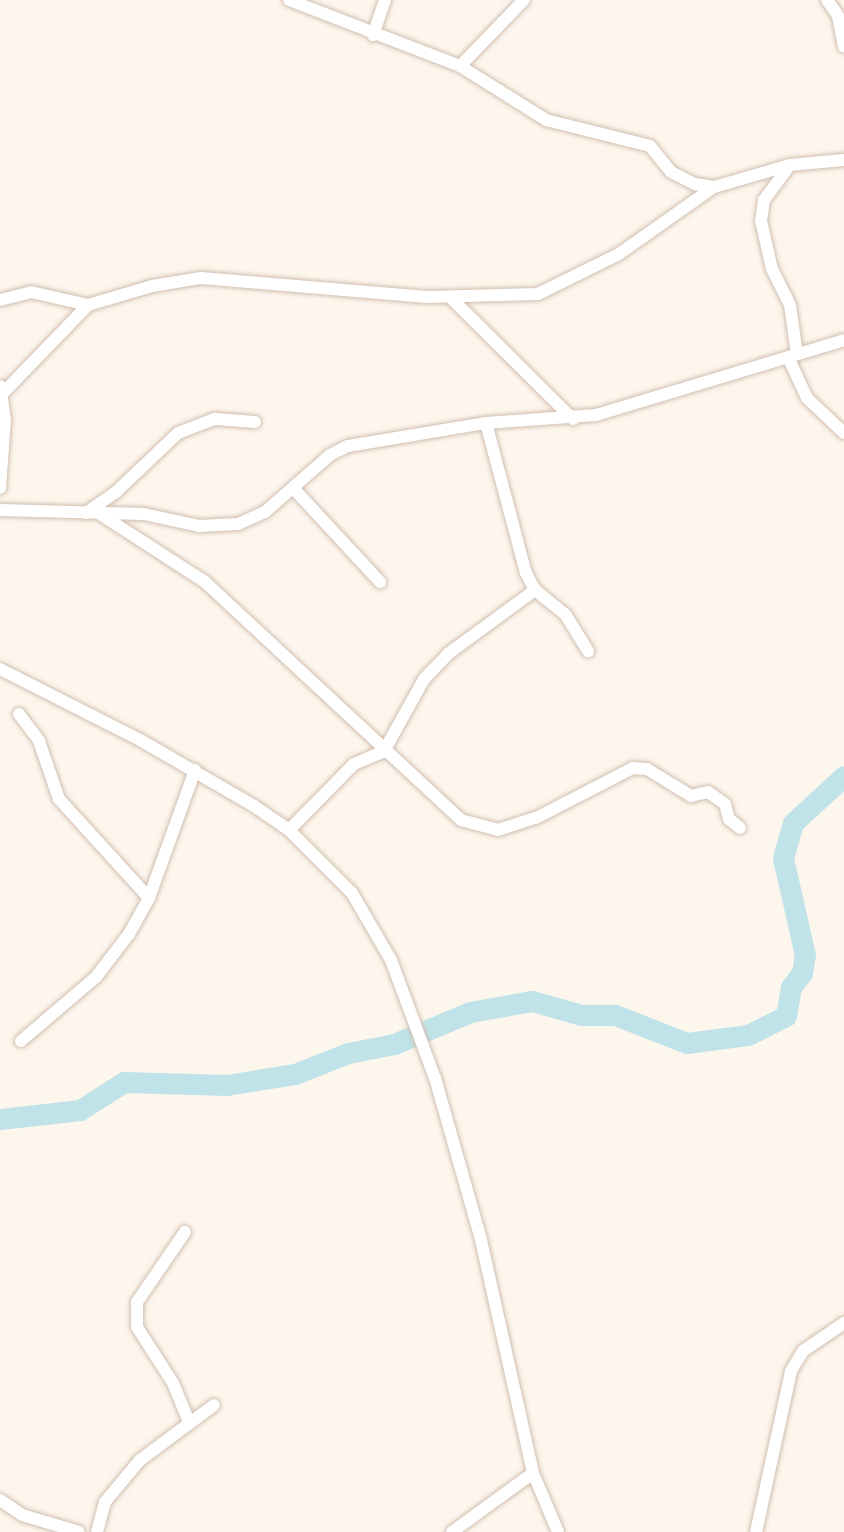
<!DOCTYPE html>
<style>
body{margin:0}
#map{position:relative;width:844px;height:1532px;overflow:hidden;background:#fdf6ec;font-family:Roboto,sans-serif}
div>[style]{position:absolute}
.river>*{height:21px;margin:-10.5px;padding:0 10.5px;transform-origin:10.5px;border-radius:10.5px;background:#bfe3e8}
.roads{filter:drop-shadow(0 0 2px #d1beb0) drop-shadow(0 0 2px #d1beb0)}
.street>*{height:12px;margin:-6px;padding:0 6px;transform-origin:6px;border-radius:6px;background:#fff}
span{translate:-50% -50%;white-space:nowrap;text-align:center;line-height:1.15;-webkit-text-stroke:4.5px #fffaf3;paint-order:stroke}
</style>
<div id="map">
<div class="river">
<div style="left:0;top:1119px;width:81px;rotate:-6.4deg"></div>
<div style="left:80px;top:1110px;width:52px;rotate:-32.5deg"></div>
<div style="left:124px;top:1082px;width:103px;rotate:1.7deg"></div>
<div style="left:227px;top:1085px;width:69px;rotate:-9.2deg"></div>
<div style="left:295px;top:1074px;width:57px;rotate:-21.6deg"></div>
<div style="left:348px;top:1053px;width:47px;rotate:-11.1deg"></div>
<div style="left:394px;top:1044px;width:82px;rotate:-22.8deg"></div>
<div style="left:470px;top:1012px;width:63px;rotate:-10.1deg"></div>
<div style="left:532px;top:1001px;width:51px;rotate:15.9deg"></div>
<div style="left:581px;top:1015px;width:34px"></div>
<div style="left:615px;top:1015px;width:77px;rotate:21.3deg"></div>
<div style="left:687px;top:1043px;width:62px;rotate:-7.5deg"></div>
<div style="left:748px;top:1035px;width:42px;rotate:-26.6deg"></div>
<div style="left:786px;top:1016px;width:29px;rotate:-80deg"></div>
<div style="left:791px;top:987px;width:18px;rotate:-52deg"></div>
<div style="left:802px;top:973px;width:18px;rotate:-81deg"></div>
<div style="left:805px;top:955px;width:99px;rotate:-102.8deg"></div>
<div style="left:783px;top:858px;width:36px;rotate:-74deg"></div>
<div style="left:793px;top:823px;width:69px;rotate:-42.7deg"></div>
</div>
<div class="roads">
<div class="street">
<div style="left:289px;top:0;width:183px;rotate:21.1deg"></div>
<div style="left:460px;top:66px;width:102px;rotate:32.1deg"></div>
<div style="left:546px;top:120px;width:107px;rotate:14deg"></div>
<div style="left:650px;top:146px;width:33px;rotate:51deg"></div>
<div style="left:671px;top:172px;width:27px;rotate:27deg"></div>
<div style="left:695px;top:184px;width:19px;rotate:9deg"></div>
<div style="left:714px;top:187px;width:79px;rotate:-16.1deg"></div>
<div style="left:790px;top:165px;width:54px;rotate:-5.3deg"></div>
<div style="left:827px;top:0;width:19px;rotate:55deg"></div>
<div style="left:838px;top:16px;width:31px;rotate:79deg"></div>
<div style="left:373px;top:35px;width:37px;rotate:-71deg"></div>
<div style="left:460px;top:66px;width:92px;rotate:-45.9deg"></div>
<div style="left:790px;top:165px;width:44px;rotate:126.6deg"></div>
<div style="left:764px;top:200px;width:21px;rotate:98deg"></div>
<div style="left:761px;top:221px;width:49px;rotate:77.1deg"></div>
<div style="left:772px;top:269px;width:40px;rotate:63.4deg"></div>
<div style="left:790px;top:305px;width:49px;rotate:81.9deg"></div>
<div style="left:451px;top:298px;width:172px;rotate:44.8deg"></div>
<div style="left:0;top:300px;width:32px;rotate:-14deg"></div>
<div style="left:31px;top:292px;width:58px;rotate:12.8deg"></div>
<div style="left:788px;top:357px;width:45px;rotate:65.1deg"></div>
<div style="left:807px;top:398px;width:51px;rotate:43.4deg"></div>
<div style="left:4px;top:392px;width:121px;rotate:-46deg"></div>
<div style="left:88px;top:305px;width:67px;rotate:-16.5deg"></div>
<div style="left:152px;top:286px;width:50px;rotate:-9.3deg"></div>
<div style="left:201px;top:278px;width:227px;rotate:4.8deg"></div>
<div style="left:427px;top:297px;width:111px;rotate:-1.5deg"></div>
<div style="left:538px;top:294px;width:90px;rotate:-26.3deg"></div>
<div style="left:619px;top:254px;width:116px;rotate:-35.2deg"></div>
<div style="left:486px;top:423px;width:155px;rotate:75.1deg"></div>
<div style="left:526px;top:573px;width:19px;rotate:62deg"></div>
<div style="left:535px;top:590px;width:38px;rotate:39deg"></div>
<div style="left:565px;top:614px;width:44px;rotate:58.1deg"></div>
<div style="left:0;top:488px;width:68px;rotate:-85.8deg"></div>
<div style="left:5px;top:420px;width:34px;rotate:-98deg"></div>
<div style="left:294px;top:489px;width:127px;rotate:47.2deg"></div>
<div style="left:0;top:510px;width:144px;rotate:1.6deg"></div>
<div style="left:144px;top:514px;width:56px;rotate:12.3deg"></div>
<div style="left:199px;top:526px;width:39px;rotate:-3deg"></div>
<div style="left:238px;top:524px;width:30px;rotate:-24deg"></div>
<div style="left:265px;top:512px;width:86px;rotate:-41.2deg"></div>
<div style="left:330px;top:455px;width:20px;rotate:-27deg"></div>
<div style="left:348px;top:446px;width:140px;rotate:-9.5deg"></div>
<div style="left:486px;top:423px;width:110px;rotate:-4.2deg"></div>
<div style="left:596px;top:415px;width:259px;rotate:-16.8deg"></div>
<div style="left:86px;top:513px;width:35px;rotate:-35deg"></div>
<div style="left:115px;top:493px;width:87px;rotate:-43.6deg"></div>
<div style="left:178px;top:433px;width:40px;rotate:-21deg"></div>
<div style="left:215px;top:419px;width:40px;rotate:4.3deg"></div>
<div style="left:100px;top:514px;width:125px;rotate:32.9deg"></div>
<div style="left:205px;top:582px;width:350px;rotate:42.9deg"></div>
<div style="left:461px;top:820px;width:38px;rotate:15deg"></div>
<div style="left:498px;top:830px;width:40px;rotate:-18deg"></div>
<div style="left:536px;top:818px;width:109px;rotate:-27.3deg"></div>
<div style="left:633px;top:768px;width:14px;rotate:4deg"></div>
<div style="left:647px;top:769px;width:52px;rotate:31.5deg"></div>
<div style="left:691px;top:796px;width:17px;rotate:-13deg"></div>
<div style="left:708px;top:792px;width:21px;rotate:35deg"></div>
<div style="left:725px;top:804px;width:16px;rotate:75deg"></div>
<div style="left:729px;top:819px;width:14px;rotate:39deg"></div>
<div style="left:0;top:669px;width:159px;rotate:26.9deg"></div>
<div style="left:142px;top:741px;width:129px;rotate:30.1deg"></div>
<div style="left:254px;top:806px;width:42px;rotate:34.4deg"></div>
<div style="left:289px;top:830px;width:89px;rotate:45deg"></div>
<div style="left:352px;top:893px;width:78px;rotate:59.8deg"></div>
<div style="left:391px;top:960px;width:126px;rotate:69.6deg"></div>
<div style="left:435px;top:1078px;width:168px;rotate:74.1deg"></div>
<div style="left:481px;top:1240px;width:239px;rotate:77.4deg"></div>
<div style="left:533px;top:1473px;width:64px;rotate:67deg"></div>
<div style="left:19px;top:714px;width:34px;rotate:53deg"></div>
<div style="left:39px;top:741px;width:61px;rotate:71deg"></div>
<div style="left:59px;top:799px;width:134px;rotate:47.7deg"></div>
<div style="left:289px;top:830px;width:93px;rotate:-45.4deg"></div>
<div style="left:354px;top:764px;width:33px;rotate:-23deg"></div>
<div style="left:384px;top:751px;width:82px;rotate:-60.9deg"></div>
<div style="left:424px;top:679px;width:36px;rotate:-46deg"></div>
<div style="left:449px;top:653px;width:107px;rotate:-36.2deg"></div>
<div style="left:21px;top:1041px;width:99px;rotate:-40.5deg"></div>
<div style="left:96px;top:977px;width:54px;rotate:-52.5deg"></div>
<div style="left:129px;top:934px;width:41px;rotate:-60.9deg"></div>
<div style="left:149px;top:898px;width:136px;rotate:-70.2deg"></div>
<div style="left:185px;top:1232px;width:85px;rotate:124.4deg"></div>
<div style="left:137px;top:1302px;width:25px;rotate:90deg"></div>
<div style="left:137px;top:1327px;width:67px;rotate:57.3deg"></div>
<div style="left:173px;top:1383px;width:42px;rotate:67.7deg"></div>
<div style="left:0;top:1500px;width:27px;rotate:34deg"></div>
<div style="left:22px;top:1515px;width:59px;rotate:16.6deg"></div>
<div style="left:97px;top:1532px;width:31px;rotate:-75deg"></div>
<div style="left:105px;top:1502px;width:55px;rotate:-50.2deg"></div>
<div style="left:140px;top:1460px;width:92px;rotate:-36.6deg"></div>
<div style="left:452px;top:1532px;width:100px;rotate:-36.1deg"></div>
<div style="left:756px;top:1532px;width:165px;rotate:-77.7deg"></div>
<div style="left:791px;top:1371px;width:23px;rotate:-59deg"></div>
<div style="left:803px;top:1351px;width:50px;rotate:-34.3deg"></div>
</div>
</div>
</div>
